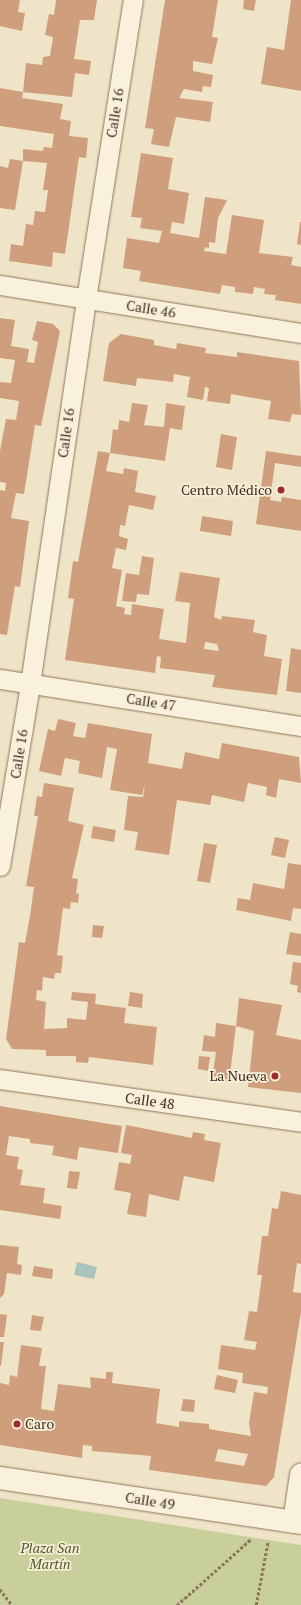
<!DOCTYPE html>
<meta charset="utf-8">
<style>
body{margin:0}
#map{position:relative;width:301px;height:1605px;overflow:hidden;background:#f0e4c8;font-family:"PT Serif",serif}
div>[style]{position:absolute}
.green>*{inset:0;background:#c9cf9b}
.water>*{inset:0;background:#a9c4bc}
.building>*{inset:0;background:#cf9f7d}
.path>*{height:2.5px;margin-top:-1.25px;transform-origin:0;background:repeating-linear-gradient(90deg,#8d765c 0 3px,transparent 0 5px)}
.roads{filter:drop-shadow(0 0 1px #8d765c) drop-shadow(0 0 1px #8d765c)}
.street>*{height:19px;margin:-9.5px;padding:0 9.5px;transform-origin:9.5px;border-radius:9.5px;background:#faf1dc}
.secondary>*{height:22px;margin:-11px;padding:0 11px;transform-origin:11px;border-radius:11px;background:#faf1dc}
.dots>*{width:11px;height:11px;translate:-50% -50%;box-sizing:border-box;border:2px solid #f7eed8;border-radius:50%}
span{translate:-50% -50%;white-space:nowrap;text-align:center;line-height:1.15;-webkit-text-stroke:3.5px #f7eed8;paint-order:stroke}
.street-label{font-size:14px;color:#3d2e20}
.poi-label{font-size:14px;color:#3d2e20}
.right{translate:-100% -50%;text-align:right}
.left{translate:0 -50%;text-align:left}
.park-label{font-size:14px;color:#4d5a26;font-style:italic}
</style>
<div id="map">
<div class="green">
<div style="clip-path:polygon(0 1498px,301px 1545px,301px 1605px,0 1605px)"></div>
</div>
<div class="water">
<div style="clip-path:polygon(77px 1262px,97px 1267px,94px 1279px,74px 1275px)"></div>
</div>
<div class="building">
<div style="clip-path:polygon(0 0,20px 0,18px 12px,25px 13px,22px 31px,0 26px)"></div>
<div style="clip-path:polygon(56px 0,97px 0,94px 20px,80px 20px,74px 59px,91px 61px,89px 75px,75px 73px,72px 97px,23px 92px,26px 63px,42px 65px,43px 57px,50px 56px,53px 37px,45px 35px,49px 14px,54px 15px)"></div>
<div style="clip-path:polygon(165px 0,218px 0,212px 37px,218px 38px,212px 64px,193px 61px,193px 71px,213px 75px,211px 87px,203px 86px,202px 92px,184px 89px,179px 98px,213px 102px,210px 122px,176px 117px,169px 147px,151px 144px,154px 129px,145px 128px)"></div>
<div style="clip-path:polygon(244px 0,256px 0,254px 11px,243px 9px)"></div>
<div style="clip-path:polygon(291px 0,301px 0,301px 91px,261px 84px,267px 47px,284px 50px)"></div>
<div style="clip-path:polygon(0 88px,23px 92px,22px 98px,63px 104px,60px 119px,71px 121px,69px 136px,88px 138px,86px 158px,79px 157px,65px 254px,53px 252px,52px 267px,9px 261px,11px 244px,23px 246px,26px 224px,33px 225px,35px 211px,45px 212px,48px 190px,43px 190px,47px 163px,23px 161px,23px 149px,43px 151px,44px 147px,52px 148px,54px 134px,0 126px)"></div>
<div style="clip-path:polygon(141px 153px,173px 158px,168px 189px,189px 193px,184px 224px,172px 222px,170px 233px,199px 238px,205px 197px,227px 200px,218px 218px,215px 243px,209px 242px,209px 248px,205px 247px,204px 251px,226px 254px,232px 215px,264px 220px,259px 253px,293px 257px,291px 265px,301px 267px,301px 304px,275px 300px,276px 295px,264px 294px,265px 289px,254px 287px,253px 294px,235px 292px,235px 287px,222px 285px,220px 294px,139px 281px,141px 271px,123px 268px,127px 238px,159px 243px,162px 231px,140px 228px,142px 218px,131px 217px)"></div>
<div style="clip-path:polygon(10px 159px,23px 161px,15px 210px,0 208px,0 166px,8px 168px)"></div>
<div style="clip-path:polygon(300px 222px,301px 222px,301px 245px,297px 244px)"></div>
<div style="clip-path:polygon(0 318px,15px 320px,11px 346px,29px 349px,27px 362px,34px 363px,38px 342px,32px 340px,37px 321px,53px 324px,60px 331px,41px 426px,35px 425px,24px 494px,16px 493px,11px 518px,29px 521px,20px 587px,15px 586px,7px 635px,0 634px,0 490px,5px 491px,6px 483px,0 482px,0 451px,6px 419px,16px 420px,19px 401px,0 398px,0 382px,11px 383px,15px 360px,0 358px)"></div>
<div style="clip-path:polygon(121px 334px,154px 340px,154px 345px,176px 349px,177px 343px,206px 348px,205px 353px,237px 357px,237px 352px,299px 361px,301px 415px,292px 414px,290px 422px,268px 419px,271px 401px,231px 394px,230px 404px,207px 401px,209px 388px,205px 387px,203px 400px,187px 397px,190px 377px,174px 374px,173px 382px,137px 378px,136px 386px,103px 381px,109px 343px)"></div>
<div style="clip-path:polygon(132px 403px,148px 405px,144px 425px,164px 427px,166px 403px,185px 406px,182px 430px,170px 428px,165px 461px,110px 453px,113px 429px,118px 430px,119px 420px,129px 422px)"></div>
<div style="clip-path:polygon(221px 434px,237px 437px,232px 470px,216px 467px)"></div>
<div style="clip-path:polygon(evenodd,98px 451px,110px 453px,106px 471px,123px 474px,124px 468px,138px 471px,135px 492px,156px 496px,153px 510px,129px 505px,125px 526px,120px 525px,119px 536px,128px 539px,126px 550px,116px 548px,112px 568px,122px 570px,116px 606px,125px 608px,124px 614px,131px 615px,132px 604px,164px 609px,159px 639px,186px 643px,190px 603px,175px 601px,180px 572px,220px 578px,214px 617px,221px 620px,222px 616px,255px 620px,253px 632px,267px 635px,264px 656px,282px 659px,277px 695px,212px 687px,215px 675px,160px 668px,161px 657px,157px 656px,155px 673px,65px 660px,74px 599px,68px 598px,73px 561px,78px 562px,98px 451px,205px 642px,217px 644px,219px 651px,204px 649px,205px 642px)"></div>
<div style="clip-path:polygon(266px 451px,301px 456px,301px 467px,275px 463px,270px 500px,281px 502px,282px 497px,301px 500px,301px 531px,256px 524px)"></div>
<div style="clip-path:polygon(202px 516px,233px 521px,231px 536px,200px 531px)"></div>
<div style="clip-path:polygon(142px 556px,154px 558px,149px 595px,137px 594px,136px 602px,122px 601px,126px 573px,139px 575px)"></div>
<div style="clip-path:polygon(291px 648px,301px 650px,301px 693px,286px 691px)"></div>
<div style="clip-path:polygon(58px 719px,76px 723px,73px 736px,85px 738px,88px 723px,152px 734px,148px 763px,182px 769px,185px 752px,219px 759px,222px 743px,299px 757px,301px 783px,279px 779px,276px 798px,266px 795px,267px 787px,248px 783px,244px 802px,212px 795px,210px 805px,177px 800px,169px 855px,135px 850px,138px 832px,124px 830px,128px 796px,143px 797px,145px 783px,142px 795px,110px 790px,117px 749px,107px 747px,102px 778px,78px 773px,80px 761px,65px 758px,61px 776px,39px 771px,48px 729px,55px 731px)"></div>
<div style="clip-path:polygon(44px 783px,74px 788px,68px 821px,84px 825px,72px 878px,78px 879px,76px 894px,79px 893px,78px 903px,71px 902px,70px 909px,63px 908px,57px 955px,63px 956px,61px 973px,55px 973px,54px 979px,43px 977px,42px 991px,37px 990px,36px 1000px,46px 1002px,44px 1029px,67px 1028px,67px 1018px,86px 1020px,88px 1002px,71px 1000px,72px 992px,96px 994px,95px 1004px,126px 1008px,124px 1023px,157px 1027px,153px 1065px,89px 1057px,88px 1063px,76px 1062px,76px 1056px,46px 1056px,46px 1050px,12px 1049px,6px 1039px,19px 942px,25px 943px,30px 916px,34px 887px,26px 886px,38px 816px,34px 816px,37px 796px,42px 797px)"></div>
<div style="clip-path:polygon(93px 826px,116px 830px,114px 842px,91px 838px)"></div>
<div style="clip-path:polygon(275px 837px,289px 840px,285px 858px,271px 855px)"></div>
<div style="clip-path:polygon(204px 843px,217px 845px,210px 883px,197px 881px)"></div>
<div style="clip-path:polygon(288px 863px,301px 865px,301px 909px,293px 908px,291px 921px,236px 910px,238px 898px,250px 900px,253px 883px,284px 889px)"></div>
<div style="clip-path:polygon(93px 925px,104px 926px,102px 938px,92px 937px)"></div>
<div style="clip-path:polygon(290px 932px,301px 934px,301px 956px,286px 954px)"></div>
<div style="clip-path:polygon(293px 962px,301px 963px,301px 993px,297px 992px,298px 986px,290px 984px)"></div>
<div style="clip-path:polygon(130px 992px,143px 994px,142px 1008px,128px 1006px)"></div>
<div style="clip-path:polygon(239px 998px,282px 1005px,276px 1035px,301px 1040px,301px 1093px,248px 1087px,254px 1031px,236px 1026px)"></div>
<div style="clip-path:polygon(216px 1023px,236px 1026px,229px 1082px,212px 1080px,216px 1052px,202px 1051px,204px 1035px,215px 1037px)"></div>
<div style="clip-path:polygon(199px 1056px,210px 1057px,208px 1071px,198px 1069px)"></div>
<div style="clip-path:polygon(0 1106px,122px 1126px,118px 1153px,79px 1147px,77px 1160px,52px 1155px,54px 1146px,30px 1143px,30px 1139px,9px 1136px,6px 1155px,19px 1157px,17px 1169px,23px 1170px,20px 1185px,45px 1188px,43px 1203px,62px 1206px,60px 1219px,0 1210px)"></div>
<div style="clip-path:polygon(126px 1125px,192px 1138px,193px 1132px,205px 1134px,204px 1140px,221px 1143px,214px 1182px,184px 1176px,179px 1201px,149px 1194px,146px 1217px,127px 1214px,131px 1193px,114px 1190px,119px 1162px,130px 1164px,132px 1155px,121px 1153px)"></div>
<div style="clip-path:polygon(69px 1171px,80px 1172px,77px 1189px,67px 1188px)"></div>
<div style="clip-path:polygon(evenodd,281px 1191px,301px 1195px,301px 1264px,297px 1263px,293px 1292px,301px 1293px,301px 1312px,274px 1477px,266px 1486px,149px 1470px,151px 1456px,92px 1451px,92px 1446px,83px 1445px,82px 1458px,0 1445px,0 1383px,9px 1385px,10px 1375px,17px 1377px,21px 1345px,42px 1348px,39px 1366px,46px 1366px,41px 1409px,54px 1411px,58px 1384px,91px 1388px,90px 1377px,106px 1379px,106px 1372px,113px 1372px,112px 1383px,160px 1389px,156px 1423px,179px 1427px,179px 1421px,209px 1424px,209px 1429px,251px 1436px,249px 1423px,254px 1392px,267px 1394px,268px 1387px,242px 1383px,243px 1373px,218px 1369px,221px 1345px,255px 1350px,257px 1342px,244px 1340px,249px 1311px,257px 1312px,262px 1275px,257px 1275px,262px 1236px,268px 1236px,272px 1208px,278px 1209px,281px 1191px,218px 1449px,248px 1454px,244px 1466px,215px 1461px,218px 1449px)"></div>
<div style="clip-path:polygon(0 1245px,19px 1247px,17px 1264px,22px 1265px,21px 1275px,7px 1273px,4px 1294px,0 1298px)"></div>
<div style="clip-path:polygon(34px 1266px,53px 1269px,52px 1279px,32px 1276px)"></div>
<div style="clip-path:polygon(0 1314px,7px 1315px,4px 1337px,0 1337px)"></div>
<div style="clip-path:polygon(32px 1315px,44px 1317px,41px 1331px,30px 1330px)"></div>
<div style="clip-path:polygon(0 1342px,4px 1342px,1px 1366px,0 1366px)"></div>
<div style="clip-path:polygon(217px 1375px,238px 1380px,235px 1393px,214px 1389px)"></div>
<div style="clip-path:polygon(183px 1399px,195px 1400px,194px 1412px,181px 1411px)"></div>
</div>
<div class="path">
<div style="left:0;top:1589px;width:20px;rotate:53deg"></div>
<div style="left:177px;top:1605px;width:99px;rotate:-41.7deg"></div>
<div style="left:256px;top:1605px;width:65px;rotate:-79.4deg"></div>
</div>
<div class="roads">
<div class="street">
<div style="left:0;top:285px;width:305px;rotate:9.1deg"></div>
<div style="left:0;top:679px;width:305px;rotate:8.9deg"></div>
<div style="left:0;top:866px;width:184px;rotate:-80.6deg"></div>
<div style="left:30px;top:684px;width:389px;rotate:-81.7deg"></div>
<div style="left:86px;top:299px;width:303px;rotate:-81.1deg"></div>
<div style="left:0;top:1079px;width:304px;rotate:8.1deg"></div>
</div>
<div class="secondary">
<div style="left:0;top:1478px;width:304px;rotate:8.5deg"></div>
<div style="left:294px;top:1522px;width:48px;rotate:-81.5deg"></div>
</div>
</div>
<div class="dots">
<div style="left:281px;top:490px;background:#9e2a2b"></div>
<div style="left:275px;top:1076px;background:#9e2a2b"></div>
<div style="left:17px;top:1424px;background:#9e2a2b"></div>
</div>
<div class="street-label">
<span style="left:115px;top:113px;rotate:-81deg">Calle 16</span>
<span style="left:151px;top:309px;rotate:9deg">Calle 46</span>
<span style="left:66px;top:433px;rotate:-82deg">Calle 16</span>
<span style="left:151px;top:702px;rotate:9deg">Calle 47</span>
<span style="left:19px;top:754px;rotate:-81deg">Calle 16</span>
<span style="left:150px;top:1101px;rotate:8deg">Calle 48</span>
<span style="left:150px;top:1501px;rotate:9deg">Calle 49</span>
</div>
<div class="poi-label">
<span class="right" style="left:272px;top:490px">Centro Médico</span>
<span class="right" style="left:267px;top:1076px">La Nueva</span>
<span class="left" style="left:25px;top:1424px">Caro</span>
</div>
<div class="park-label">
<span style="left:50px;top:1556px">Plaza San<br>Martín</span>
</div>
</div>
